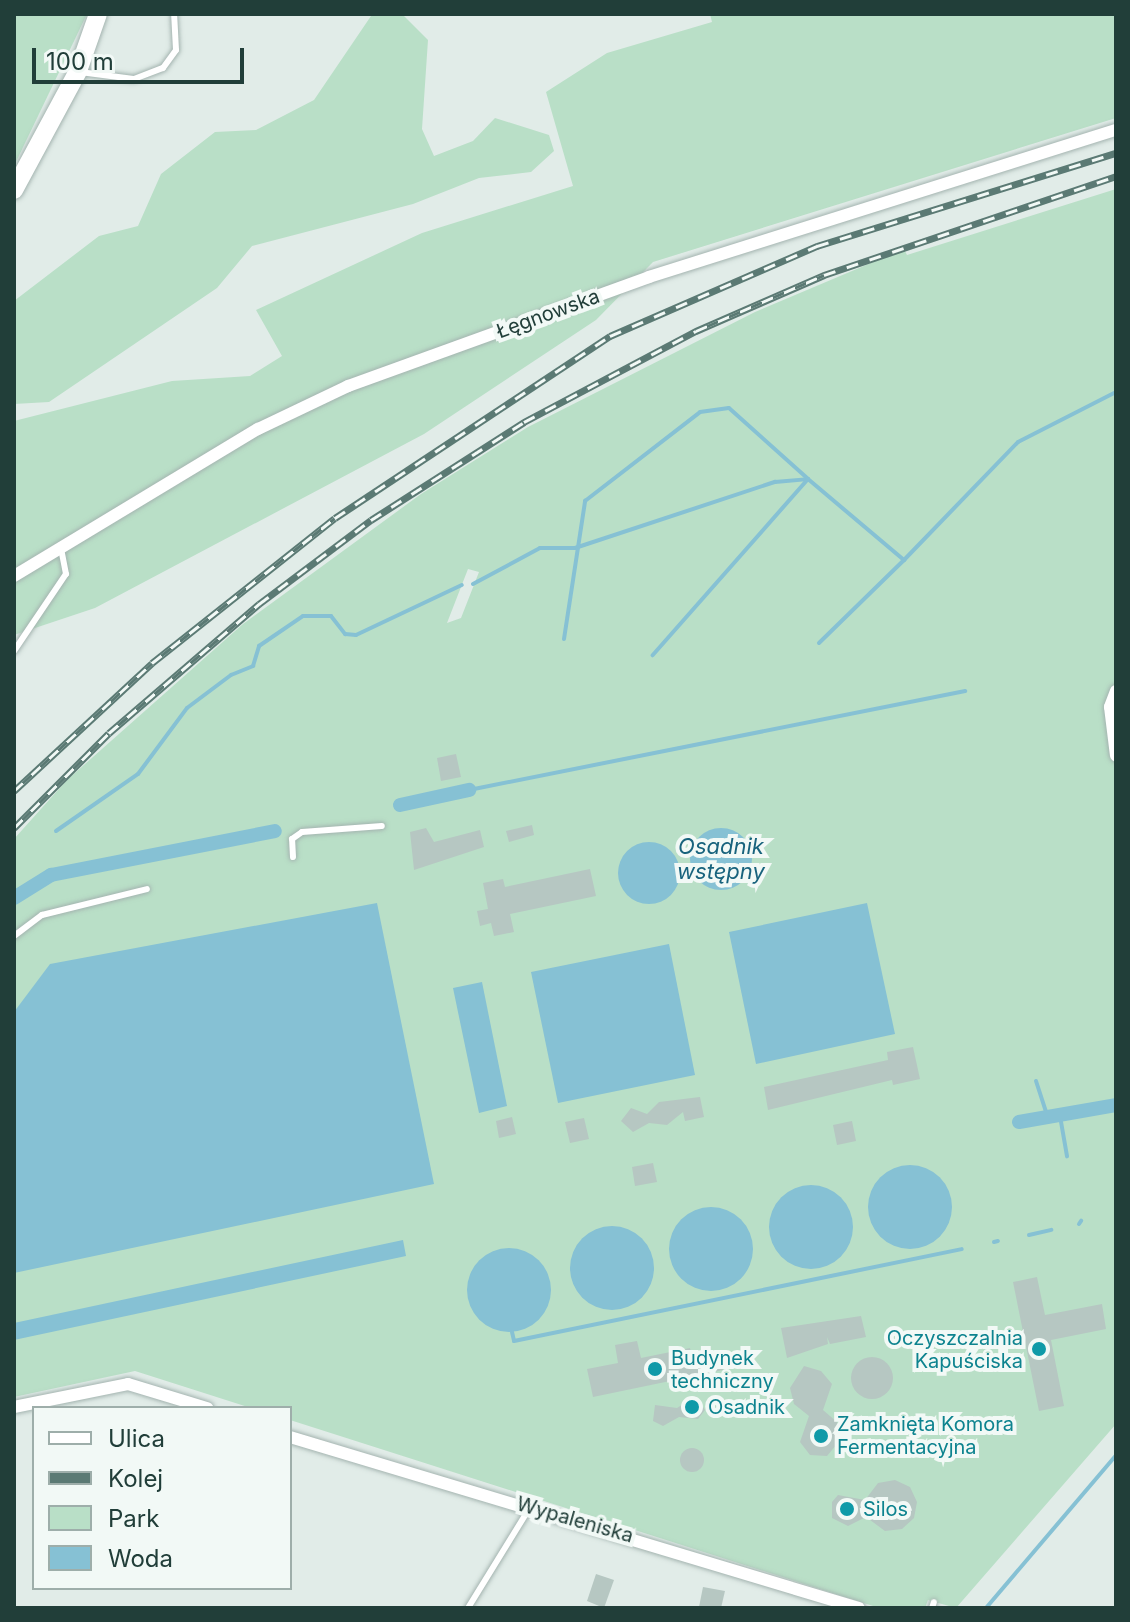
<!DOCTYPE html>
<meta charset="utf-8">
<style>
body{margin:0}
#map{position:relative;width:1130px;height:1622px;overflow:hidden;background:#e1ece8;font-family:Inter,sans-serif}
div>[style]{position:absolute}
.green>*{inset:0;background:#b9dfc7}
.water>*{inset:0;background:#86c1d4}
.round{border-radius:50%}
.stream>*{height:4px;margin:-2px;padding:0 2px;transform-origin:2px;border-radius:2px;background:#86c1d4}
.canal>*{height:14px;margin:-7px;padding:0 7px;transform-origin:7px;border-radius:7px;background:#86c1d4}
.building>*{inset:0;background:#b6c7c2}
.roads{filter:drop-shadow(0 0 2px #a4b4b0) drop-shadow(0 0 2px #a4b4b0)}
.lane>*{height:6px;margin:-3px;padding:0 3px;transform-origin:3px;border-radius:3px;background:#fff}
.street>*{height:12px;margin:-6px;padding:0 6px;transform-origin:6px;border-radius:6px;background:#fff}
.secondary>*{height:18px;margin:-9px;padding:0 9px;transform-origin:9px;border-radius:9px;background:#fff}
.rail>*{height:7px;margin-top:-3.5px;transform-origin:0;background:repeating-linear-gradient(90deg,#f2f9f6 0 12px,#5b7a74 0 24px);box-sizing:border-box;border-block:2px solid #5b7a74}
.dots>*{width:22px;height:22px;translate:-50% -50%;box-sizing:border-box;border:4px solid #f2f9f6;border-radius:50%}
span{translate:-50% -50%;white-space:nowrap;text-align:center;line-height:1.15;-webkit-text-stroke:8px #f2f9f6;paint-order:stroke}
.street-label{font-size:20px;color:#213e39}
.culture-label{font-size:20px;color:#0d838f}
.right{translate:-100% -50%;text-align:right}
.left{translate:0 -50%;text-align:left}
.water-label{font-size:22px;color:#18637d;font-style:italic}
.frame{position:absolute;inset:0;border:16px solid #213e39;pointer-events:none}
.legend{position:absolute;left:32px;top:1406px;width:260px;height:184px;box-sizing:border-box;background:#f2f9f6;border:2px solid #9eaeaa;margin:0;padding:10px 14px;list-style:none;font-size:24px;color:#213e39}
.legend li{display:flex;align-items:center;gap:16px;height:40px}
.legend b{width:40px;border:2px solid #9eaeaa}
.scale{position:absolute;left:32px;top:48px;width:212px;height:36px;box-sizing:border-box;border:4px solid #213e39;border-top:0;padding-left:10px;font-size:24px;line-height:28px;white-space:nowrap;color:#213e39;-webkit-text-stroke:6px #f2f9f6;paint-order:stroke}
</style>
<div id="map">
<div class="green">
<div style="clip-path:polygon(14px 14px,87px 14px,14px 166px)"></div>
<div style="clip-path:polygon(402px 14px,428px 40px,422px 129px,434px 156px,473px 141px,495px 118px,549px 135px,554px 151px,531px 172px,479px 178px,413px 204px,252px 246px,217px 288px,49px 402px,14px 404px,14px 301px,99px 236px,138px 226px,161px 174px,215px 132px,256px 130px,314px 100px,371px 16px)"></div>
<div style="clip-path:polygon(710px 14px,1116px 14px,1116px 118px,653px 262px,596px 320px,424px 434px,95px 608px,14px 635px,14px 421px,172px 381px,250px 376px,282px 356px,256px 310px,422px 233px,573px 186px,546px 92px,607px 53px,712px 22px)"></div>
<div style="clip-path:polygon(evenodd,1116px 189px,1116px 1424px,956px 1608px,928px 1600px,925px 1608px,873px 1606px,290px 1420px,290px 1408px,251px 1408px,135px 1371px,14px 1397px,14px 839px,67px 780px,243px 624px,421px 494px,528px 427px,755px 312px,904px 249px,907px 255px,1116px 189px,468px 569px,479px 572px,461px 618px,447px 623px,468px 569px)"></div>
</div>
<div class="water">
<div class="round" style="left:690px;top:828px;width:62px;height:62px"></div>
<div class="round" style="left:618px;top:842px;width:62px;height:62px"></div>
<div style="clip-path:polygon(377px 903px,434px 1184px,14px 1273px,14px 1012px,50px 964px)"></div>
<div style="clip-path:polygon(867px 903px,895px 1034px,756px 1064px,729px 932px)"></div>
<div style="clip-path:polygon(669px 944px,695px 1075px,558px 1103px,531px 972px)"></div>
<div style="clip-path:polygon(482px 982px,507px 1106px,479px 1113px,453px 988px)"></div>
<div class="round" style="left:868px;top:1165px;width:84px;height:84px"></div>
<div class="round" style="left:769px;top:1185px;width:84px;height:84px"></div>
<div class="round" style="left:669px;top:1207px;width:84px;height:84px"></div>
<div class="round" style="left:570px;top:1226px;width:84px;height:84px"></div>
<div style="clip-path:polygon(403px 1240px,406px 1256px,14px 1340px,14px 1323px)"></div>
<div class="round" style="left:467px;top:1248px;width:84px;height:84px"></div>
</div>
<div class="stream">
<div style="left:473px;top:584px;width:76px;rotate:-28.2deg"></div>
<div style="left:540px;top:548px;width:35px"></div>
<div style="left:575px;top:548px;width:211px;rotate:-18.3deg"></div>
<div style="left:775px;top:482px;width:33px;rotate:-5deg"></div>
<div style="left:808px;top:479px;width:126px;rotate:40.2deg"></div>
<div style="left:904px;top:560px;width:164px;rotate:-46deg"></div>
<div style="left:1018px;top:442px;width:110px;rotate:-27deg"></div>
<div style="left:564px;top:639px;width:140px;rotate:-81.3deg"></div>
<div style="left:585px;top:501px;width:145px;rotate:-37.7deg"></div>
<div style="left:700px;top:412px;width:29px;rotate:-8deg"></div>
<div style="left:729px;top:408px;width:106px;rotate:41.9deg"></div>
<div style="left:808px;top:479px;width:235px;rotate:131.4deg"></div>
<div style="left:819px;top:643px;width:117px;rotate:-44.3deg"></div>
<div style="left:469px;top:790px;width:506px;rotate:-11.29deg"></div>
<div style="left:56px;top:831px;width:100px;rotate:-34.8deg"></div>
<div style="left:138px;top:774px;width:82px;rotate:-53.4deg"></div>
<div style="left:187px;top:708px;width:55px;rotate:-36.9deg"></div>
<div style="left:231px;top:675px;width:24px;rotate:-22deg"></div>
<div style="left:253px;top:666px;width:21px;rotate:-73deg"></div>
<div style="left:259px;top:646px;width:53px;rotate:-34.3deg"></div>
<div style="left:303px;top:616px;width:28px"></div>
<div style="left:331px;top:616px;width:23px;rotate:52deg"></div>
<div style="left:345px;top:634px;width:11px;rotate:5deg"></div>
<div style="left:356px;top:635px;width:117px;rotate:-25.3deg"></div>
<div style="left:1036px;top:1081px;width:38px;rotate:72deg"></div>
<div style="left:1060px;top:1116px;width:41px;rotate:80.1deg"></div>
<div style="left:1079px;top:1224px;width:4px;rotate:-56deg"></div>
<div style="left:1029px;top:1235px;width:23px;rotate:-13deg"></div>
<div style="left:994px;top:1242px;width:4px;rotate:-14deg"></div>
<div style="left:512px;top:1332px;width:9px;rotate:77deg"></div>
<div style="left:514px;top:1341px;width:457px;rotate:-11.6deg"></div>
<div style="left:986px;top:1608px;width:201px;rotate:-49.6deg"></div>
</div>
<div class="canal">
<div style="left:400px;top:805px;width:71px;rotate:-12.3deg"></div>
<div style="left:14px;top:898px;width:44px;rotate:-31.9deg"></div>
<div style="left:51px;top:875px;width:228px;rotate:-11.1deg"></div>
<div style="left:1019px;top:1122px;width:98px;rotate:-9.9deg"></div>
</div>
<div class="building">
<div style="clip-path:polygon(456px 754px,461px 777px,441px 781px,437px 758px)"></div>
<div style="clip-path:polygon(532px 825px,534px 835px,509px 842px,506px 831px)"></div>
<div style="clip-path:polygon(426px 828px,434px 842px,480px 830px,484px 847px,414px 870px,410px 832px)"></div>
<div style="clip-path:polygon(590px 869px,596px 896px,510px 914px,514px 932px,494px 936px,491px 923px,480px 926px,477px 911px,488px 909px,483px 883px,503px 879px,505px 887px)"></div>
<div style="clip-path:polygon(913px 1047px,920px 1079px,893px 1085px,892px 1080px,768px 1110px,764px 1087px,888px 1060px,887px 1052px)"></div>
<div style="clip-path:polygon(700px 1097px,704px 1117px,685px 1121px,683px 1112px,667px 1125px,649px 1123px,633px 1132px,621px 1121px,631px 1108px,647px 1114px,659px 1102px)"></div>
<div style="clip-path:polygon(512px 1117px,516px 1134px,499px 1138px,496px 1121px)"></div>
<div style="clip-path:polygon(584px 1118px,589px 1139px,570px 1143px,565px 1122px)"></div>
<div style="clip-path:polygon(852px 1121px,856px 1141px,837px 1145px,833px 1125px)"></div>
<div style="clip-path:polygon(653px 1163px,657px 1182px,635px 1186px,632px 1167px)"></div>
<div style="clip-path:polygon(1037px 1277px,1045px 1315px,1102px 1304px,1106px 1329px,1051px 1340px,1064px 1406px,1039px 1411px,1013px 1282px)"></div>
<div style="clip-path:polygon(861px 1316px,866px 1337px,830px 1344px,827px 1337px,828px 1344px,787px 1358px,781px 1328px)"></div>
<div style="clip-path:polygon(637px 1341px,641px 1358px,690px 1348px,692px 1357px,719px 1352px,723px 1370px,593px 1397px,587px 1369px,618px 1363px,615px 1345px)"></div>
<div class="round" style="left:851px;top:1357px;width:42px;height:42px"></div>
<div style="clip-path:polygon(804px 1366px,821px 1371px,832px 1384px,823px 1410px,837px 1422px,842px 1438px,827px 1456px,810px 1455px,800px 1442px,809px 1416px,794px 1404px,790px 1388px)"></div>
<div style="clip-path:polygon(696px 1396px,705px 1410px,698px 1419px,679px 1417px,663px 1426px,653px 1421px,655px 1405px,677px 1408px)"></div>
<div class="round" style="left:680px;top:1448px;width:24px;height:24px"></div>
<div style="clip-path:polygon(895px 1480px,910px 1487px,917px 1502px,914px 1518px,902px 1529px,885px 1531px,866px 1517px,848px 1526px,832px 1518px,832px 1502px,838px 1495px,865px 1500px,878px 1483px)"></div>
<div style="clip-path:polygon(596px 1574px,614px 1580px,604px 1608px,587px 1601px)"></div>
<div style="clip-path:polygon(703px 1587px,725px 1591px,721px 1608px,699px 1607px)"></div>
</div>
<div class="roads">
<div class="lane">
<div style="left:80px;top:72px;width:54px;rotate:7.4deg"></div>
<div style="left:134px;top:79px;width:31px;rotate:-21deg"></div>
<div style="left:163px;top:68px;width:22px;rotate:-54deg"></div>
<div style="left:176px;top:50px;width:36px;rotate:-93deg"></div>
<div style="left:14px;top:651px;width:93px;rotate:-56deg"></div>
<div style="left:66px;top:574px;width:26px;rotate:-101deg"></div>
<div style="left:293px;top:857px;width:18px;rotate:-93deg"></div>
<div style="left:292px;top:839px;width:12px;rotate:-35deg"></div>
<div style="left:302px;top:832px;width:80px;rotate:-4.3deg"></div>
<div style="left:14px;top:936px;width:35px;rotate:-37deg"></div>
<div style="left:42px;top:915px;width:108px;rotate:-13.9deg"></div>
<div style="left:468px;top:1608px;width:116px;rotate:-58.4deg"></div>
<div style="left:932px;top:1608px;width:6px;rotate:-72deg"></div>
</div>
<div class="street">
<div style="left:14px;top:576px;width:285px;rotate:-31.1deg"></div>
<div style="left:258px;top:429px;width:100px;rotate:-25.5deg"></div>
<div style="left:348px;top:386px;width:320px;rotate:-19.9deg"></div>
<div style="left:649px;top:277px;width:490px;rotate:-17.5deg"></div>
<div style="left:1116px;top:691px;width:17px;rotate:111deg"></div>
<div style="left:1110px;top:707px;width:49px;rotate:83deg"></div>
<div style="left:14px;top:1407px;width:116px;rotate:-11.4deg"></div>
<div style="left:128px;top:1384px;width:83px;rotate:16.9deg"></div>
<div style="left:290px;top:1437px;width:594px;rotate:16.73deg"></div>
</div>
<div class="secondary">
<div style="left:14px;top:190px;width:135px;rotate:-61.7deg"></div>
<div style="left:78px;top:71px;width:60px;rotate:-70.7deg"></div>
</div>
</div>
<div class="rail">
<div style="left:14px;top:791px;width:188px;rotate:-42.8deg"></div>
<div style="left:152px;top:663px;width:233px;rotate:-38.4deg"></div>
<div style="left:335px;top:518px;width:330px;rotate:-33.5deg"></div>
<div style="left:610px;top:336px;width:226px;rotate:-23.5deg"></div>
<div style="left:817px;top:246px;width:313px;rotate:-17.3deg"></div>
<div style="left:14px;top:828px;width:134px;rotate:-45deg"></div>
<div style="left:109px;top:733px;width:198px;rotate:-40.7deg"></div>
<div style="left:259px;top:604px;width:140px;rotate:-36.9deg"></div>
<div style="left:371px;top:520px;width:182px;rotate:-32.6deg"></div>
<div style="left:524px;top:422px;width:195px;rotate:-27.9deg"></div>
<div style="left:696px;top:331px;width:140px;rotate:-23.6deg"></div>
<div style="left:824px;top:275px;width:308px;rotate:-18.7deg"></div>
</div>
<div class="dots">
<div style="left:1039px;top:1349px;background:#0f9aa8"></div>
<div style="left:655px;top:1369px;background:#0f9aa8"></div>
<div style="left:692px;top:1407px;background:#0f9aa8"></div>
<div style="left:821px;top:1436px;background:#0f9aa8"></div>
<div style="left:847px;top:1509px;background:#0f9aa8"></div>
</div>
<div class="street-label">
<span style="left:548px;top:314px;rotate:-20deg">Łęgnowska</span>
<span style="left:575px;top:1520px;rotate:16deg">Wypaleniska</span>
</div>
<div class="culture-label">
<span class="right" style="left:1023px;top:1350px">Oczyszczalnia<br>Kapuściska</span>
<span class="left" style="left:671px;top:1370px">Budynek<br>techniczny</span>
<span class="left" style="left:708px;top:1407px">Osadnik</span>
<span class="left" style="left:837px;top:1436px">Zamknięta Komora<br>Fermentacyjna</span>
<span class="left" style="left:863px;top:1509px">Silos</span>
</div>
<div class="water-label">
<span style="left:721px;top:859px">Osadnik<br>wstępny</span>
</div>
<div class="frame"></div>
<ul class="legend">
<li><b style="height:10px;background:#fff"></b>Ulica</li>
<li><b style="height:10px;background:#5b7a74"></b>Kolej</li>
<li><b style="height:22px;background:#b9dfc7"></b>Park</li>
<li><b style="height:22px;background:#86c1d4"></b>Woda</li>
</ul>
<div class="scale">100 m</div>
</div>
